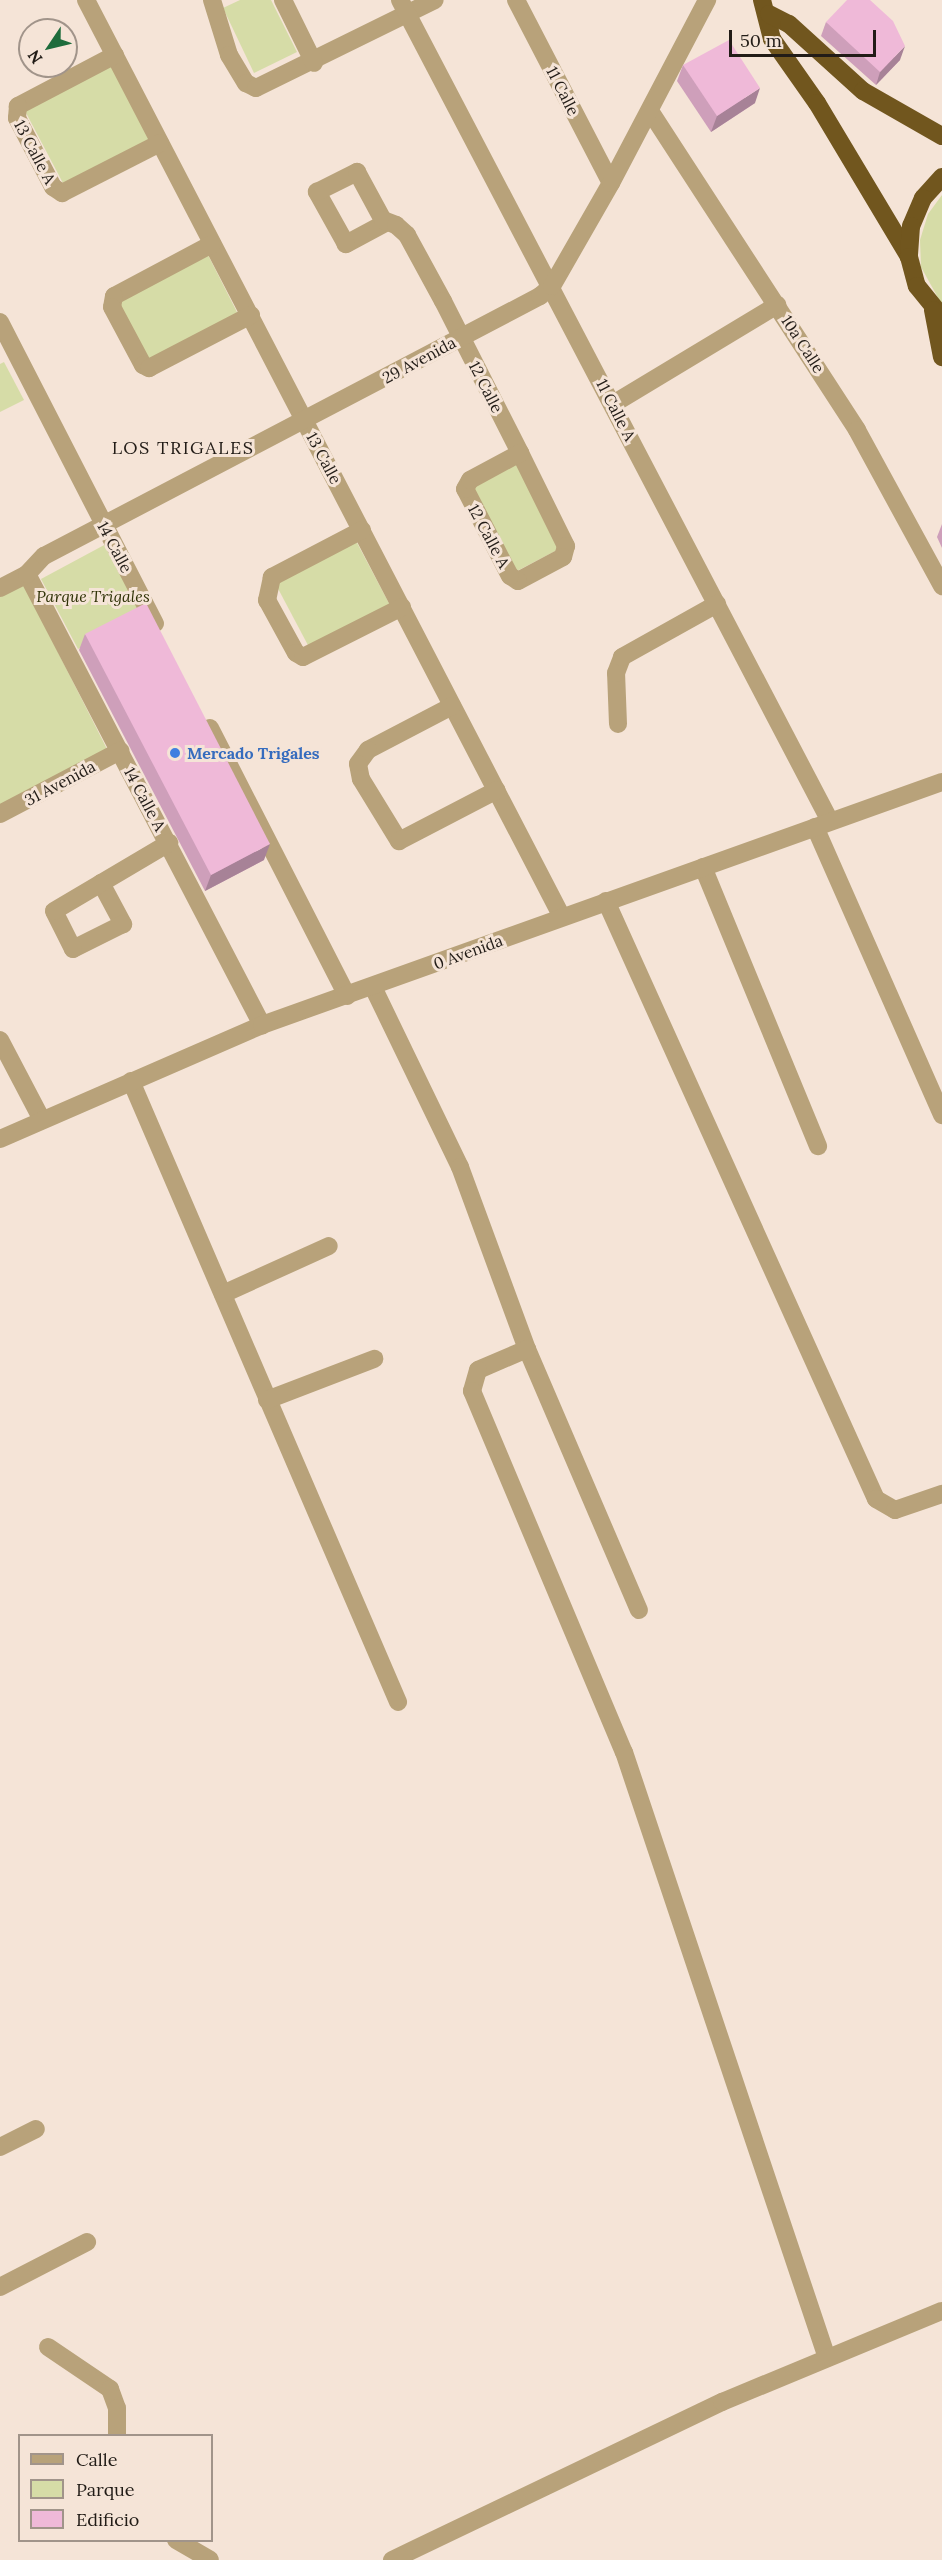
<!DOCTYPE html>
<style>
body{margin:0}
#map{position:relative;width:942px;height:2560px;overflow:hidden;background:#f5e4d7;font-family:Lora,serif}
div>[style]{position:absolute}
.green>*{inset:0;background:#d6dca7}
.minor>*{height:18px;margin:-9px;padding:0 9px;transform-origin:9px;border-radius:9px;background:#b8a27a}
.highway>*{height:18px;margin:-9px;padding:0 9px;transform-origin:9px;border-radius:9px;background:#71561e}
.wall>*{inset:0;background:#ce9fba}
.shaded-wall>*{inset:0;background:#a78297}
.building>*{inset:0;background:#efb9d8}
.dots>*{width:16px;height:16px;translate:-50% -50%;box-sizing:border-box;border:3px solid #f5e4d7;border-radius:50%}
span{translate:-50% -50%;white-space:nowrap;text-align:center;line-height:1.15;-webkit-text-stroke:6px #f5e4d7;paint-order:stroke}
.street-label{font-size:16px;color:#221c17}
.park-label{font-size:16px;color:#2f3206;font-style:italic}
.shop-label{font-size:16px;color:#366cbe;font-weight:700}
.left{translate:0 -50%;text-align:left}
.neighbourhood-label{font-size:18px;color:#221c17;letter-spacing:1.5px}
.legend{position:absolute;left:18px;top:2434px;width:195px;height:108px;box-sizing:border-box;background:#f5e4d7;border:2px solid #a1948a;margin:0;padding:8px 10px;list-style:none;font-size:18px;color:#221c17}
.legend li{display:flex;align-items:center;gap:12px;height:30px}
.legend b{width:30px;border:2px solid #a1948a}
.north{position:absolute;left:18px;top:18px;width:60px;height:60px;box-sizing:border-box;background:#f5e4d7;border:2px solid #a1948a;border-radius:50%;rotate:235deg;font-size:16px;font-weight:700;line-height:24px;text-align:center;color:#221c17}
.north::after{content:'';display:block;margin:auto;width:21px;height:27px;background:#1e6c3c;clip-path:polygon(50% 0,100% 100%,50% 72%,0 100%)}
.scale{position:absolute;left:729px;top:30px;width:147px;height:27px;box-sizing:border-box;border:3px solid #221c17;border-top:0;padding-left:8px;font-size:18px;line-height:21px;white-space:nowrap;color:#221c17;-webkit-text-stroke:4px #f5e4d7;paint-order:stroke}
</style>
<div id="map">
<div class="green">
<div style="clip-path:polygon(240px 0,271px 0,297px 52px,254px 73px,223px 8px)"></div>
<div style="clip-path:polygon(112px 66px,151px 141px,65px 187px,25px 111px)"></div>
<div style="clip-path:polygon(942px 195px,942px 305px,921px 267px,920px 240px,928px 214px)"></div>
<div style="clip-path:polygon(208px 255px,239px 316px,146px 364px,115px 303px)"></div>
<div style="clip-path:polygon(4px 362px,24px 400px,0 412px,0 364px)"></div>
<div style="clip-path:polygon(516px 462px,561px 548px,515px 572px,470px 486px)"></div>
<div style="clip-path:polygon(355px 539px,391px 607px,310px 649px,274px 581px)"></div>
<div style="clip-path:polygon(108px 543px,145px 613px,78px 649px,41px 579px)"></div>
<div style="clip-path:polygon(24px 585px,109px 753px,0 808px,0 597px)"></div>
</div>
<div class="minor">
<div style="left:86px;top:0;width:1033px;rotate:62.57deg"></div>
<div style="left:212px;top:0;width:58px;rotate:72.8deg"></div>
<div style="left:229px;top:55px;width:33px;rotate:59deg"></div>
<div style="left:246px;top:83px;width:11px;rotate:27deg"></div>
<div style="left:256px;top:88px;width:199px;rotate:-26.2deg"></div>
<div style="left:283px;top:0;width:70px;rotate:63.8deg"></div>
<div style="left:400px;top:0;width:927px;rotate:62.36deg"></div>
<div style="left:516px;top:0;width:206px;rotate:62.6deg"></div>
<div style="left:115px;top:55px;width:110px;rotate:152.3deg"></div>
<div style="left:18px;top:106px;width:12px;rotate:95deg"></div>
<div style="left:17px;top:118px;width:78px;rotate:62.4deg"></div>
<div style="left:53px;top:187px;width:11px;rotate:34deg"></div>
<div style="left:62px;top:193px;width:110px;rotate:-27deg"></div>
<div style="left:650px;top:111px;width:380px;rotate:57deg"></div>
<div style="left:857px;top:430px;width:178px;rotate:61.4deg"></div>
<div style="left:387px;top:222px;width:47px;rotate:151.8deg"></div>
<div style="left:346px;top:244px;width:60px;rotate:-119.1deg"></div>
<div style="left:317px;top:192px;width:45px;rotate:-26.6deg"></div>
<div style="left:357px;top:172px;width:55px;rotate:61.6deg"></div>
<div style="left:383px;top:220px;width:14px;rotate:21deg"></div>
<div style="left:396px;top:225px;width:15px;rotate:42deg"></div>
<div style="left:407px;top:235px;width:75px;rotate:61.4deg"></div>
<div style="left:443px;top:301px;width:170px;rotate:63.1deg"></div>
<div style="left:520px;top:453px;width:104px;rotate:63.7deg"></div>
<div style="left:566px;top:546px;width:11px;rotate:105deg"></div>
<div style="left:563px;top:557px;width:51px;rotate:151.9deg"></div>
<div style="left:518px;top:581px;width:9px;rotate:-148deg"></div>
<div style="left:510px;top:576px;width:98px;rotate:-117.3deg"></div>
<div style="left:465px;top:489px;width:10px;rotate:-61deg"></div>
<div style="left:470px;top:480px;width:57px;rotate:-28.4deg"></div>
<div style="left:212px;top:244px;width:111px;rotate:152deg"></div>
<div style="left:114px;top:296px;width:11px;rotate:100deg"></div>
<div style="left:112px;top:307px;width:66px;rotate:61.9deg"></div>
<div style="left:143px;top:365px;width:7px;rotate:27deg"></div>
<div style="left:149px;top:368px;width:115px;rotate:-27.5deg"></div>
<div style="left:0;top:322px;width:339px;rotate:62.8deg"></div>
<div style="left:613px;top:404px;width:192px;rotate:-31.1deg"></div>
<div style="left:362px;top:530px;width:102px;rotate:152.4deg"></div>
<div style="left:272px;top:577px;width:24px;rotate:102deg"></div>
<div style="left:267px;top:600px;width:60px;rotate:61.3deg"></div>
<div style="left:296px;top:653px;width:8px;rotate:30deg"></div>
<div style="left:303px;top:657px;width:111px;rotate:-26.8deg"></div>
<div style="left:27px;top:574px;width:509px;rotate:62.48deg"></div>
<div style="left:0;top:588px;width:30px;rotate:-27deg"></div>
<div style="left:27px;top:574px;width:25px;rotate:-47deg"></div>
<div style="left:44px;top:556px;width:560px;rotate:-27.66deg"></div>
<div style="left:540px;top:296px;width:16px;rotate:-40deg"></div>
<div style="left:552px;top:286px;width:119px;rotate:-60.2deg"></div>
<div style="left:611px;top:183px;width:207px;rotate:-62.3deg"></div>
<div style="left:452px;top:706px;width:95px;rotate:152.4deg"></div>
<div style="left:368px;top:750px;width:17px;rotate:126deg"></div>
<div style="left:358px;top:764px;width:15px;rotate:79deg"></div>
<div style="left:361px;top:779px;width:73px;rotate:58.5deg"></div>
<div style="left:399px;top:841px;width:110px;rotate:-27.5deg"></div>
<div style="left:618px;top:724px;width:51px;rotate:-92.2deg"></div>
<div style="left:616px;top:673px;width:17px;rotate:-69deg"></div>
<div style="left:622px;top:657px;width:109px;rotate:-29.2deg"></div>
<div style="left:210px;top:728px;width:301px;rotate:62.9deg"></div>
<div style="left:0;top:814px;width:136px;rotate:-27.7deg"></div>
<div style="left:815px;top:827px;width:315px;rotate:66.2deg"></div>
<div style="left:703px;top:867px;width:302px;rotate:67.6deg"></div>
<div style="left:101px;top:883px;width:47px;rotate:61.8deg"></div>
<div style="left:123px;top:924px;width:56px;rotate:153.4deg"></div>
<div style="left:73px;top:949px;width:42px;rotate:-116.6deg"></div>
<div style="left:54px;top:911px;width:134px;rotate:-30.6deg"></div>
<div style="left:606px;top:901px;width:656px;rotate:65.7deg"></div>
<div style="left:876px;top:1499px;width:22px;rotate:30deg"></div>
<div style="left:895px;top:1510px;width:50px;rotate:-18.8deg"></div>
<div style="left:373px;top:987px;width:200px;rotate:64.2deg"></div>
<div style="left:460px;top:1167px;width:194px;rotate:69.8deg"></div>
<div style="left:527px;top:1349px;width:284px;rotate:66.8deg"></div>
<div style="left:0;top:1040px;width:90px;rotate:62.3deg"></div>
<div style="left:131px;top:1081px;width:676px;rotate:66.73deg"></div>
<div style="left:0;top:1139px;width:286px;rotate:-23.5deg"></div>
<div style="left:262px;top:1025px;width:722px;rotate:-19.66deg"></div>
<div style="left:223px;top:1294px;width:116px;rotate:-24.4deg"></div>
<div style="left:527px;top:1349px;width:53px;rotate:156.8deg"></div>
<div style="left:478px;top:1370px;width:22px;rotate:106deg"></div>
<div style="left:472px;top:1391px;width:392px;rotate:67.2deg"></div>
<div style="left:624px;top:1752px;width:639px;rotate:71.48deg"></div>
<div style="left:267px;top:1400px;width:115px;rotate:-21deg"></div>
<div style="left:0;top:2147px;width:40px;rotate:-26.6deg"></div>
<div style="left:0;top:2287px;width:98px;rotate:-27.3deg"></div>
<div style="left:48px;top:2347px;width:75px;rotate:34.1deg"></div>
<div style="left:110px;top:2389px;width:20px;rotate:70deg"></div>
<div style="left:117px;top:2408px;width:28px;rotate:90deg"></div>
<div style="left:176px;top:2540px;width:39px;rotate:30deg"></div>
<div style="left:392px;top:2560px;width:366px;rotate:-25.6deg"></div>
<div style="left:722px;top:2402px;width:238px;rotate:-22.5deg"></div>
</div>
<div class="highway">
<div style="left:762px;top:0;width:40px;rotate:75.6deg"></div>
<div style="left:772px;top:39px;width:78px;rotate:54.9deg"></div>
<div style="left:817px;top:103px;width:179px;rotate:59.1deg"></div>
<div style="left:769px;top:14px;width:22px;rotate:27deg"></div>
<div style="left:789px;top:24px;width:100px;rotate:42.2deg"></div>
<div style="left:863px;top:91px;width:91px;rotate:29.7deg"></div>
<div style="left:942px;top:177px;width:28px;rotate:132deg"></div>
<div style="left:923px;top:198px;width:30px;rotate:113deg"></div>
<div style="left:911px;top:226px;width:31px;rotate:94deg"></div>
<div style="left:909px;top:257px;width:30px;rotate:75deg"></div>
<div style="left:917px;top:286px;width:40px;rotate:51deg"></div>
<div style="left:933px;top:310px;width:48px;rotate:79.2deg"></div>
</div>
<div class="wall">
<div style="clip-path:polygon(826px 22px,900px 60px,876px 85px,821px 36px)"></div>
<div style="clip-path:polygon(683px 65px,755px 103px,711px 132px,677px 81px)"></div>
<div style="clip-path:polygon(942px 524px,942px 548px,937px 537px)"></div>
<div style="clip-path:polygon(85px 634px,264px 860px,205px 891px,79px 650px)"></div>
</div>
<div class="shaded-wall">
<div style="clip-path:polygon(905px 46px,900px 60px,876px 85px,880px 72px)"></div>
<div style="clip-path:polygon(760px 88px,755px 103px,711px 132px,717px 116px)"></div>
<div style="clip-path:polygon(270px 844px,264px 860px,205px 891px,211px 875px)"></div>
</div>
<div class="building">
<div style="clip-path:polygon(847px 0,870px 0,893px 21px,905px 46px,880px 72px,826px 22px)"></div>
<div style="clip-path:polygon(729px 40px,760px 88px,717px 116px,683px 65px)"></div>
<div style="clip-path:polygon(146px 603px,270px 844px,211px 875px,85px 634px)"></div>
</div>
<div class="dots">
<div style="left:175px;top:753px;background:#3f7fe0"></div>
</div>
<div class="street-label">
<span style="left:563px;top:91px;rotate:63deg">11 Calle</span>
<span style="left:35px;top:152px;rotate:62deg">13 Calle A</span>
<span style="left:803px;top:344px;rotate:57deg">10a Calle</span>
<span style="left:419px;top:360px;rotate:-28deg">29 Avenida</span>
<span style="left:486px;top:387px;rotate:63deg">12 Calle</span>
<span style="left:616px;top:410px;rotate:63deg">11 Calle A</span>
<span style="left:324px;top:458px;rotate:62deg">13 Calle</span>
<span style="left:489px;top:536px;rotate:62deg">12 Calle A</span>
<span style="left:115px;top:547px;rotate:62deg">14 Calle</span>
<span style="left:60px;top:783px;rotate:-28deg">31 Avenida</span>
<span style="left:145px;top:799px;rotate:62deg">14 Calle A</span>
<span style="left:468px;top:952px;rotate:-20deg">0 Avenida</span>
</div>
<div class="park-label">
<span style="left:93px;top:596px">Parque Trigales</span>
</div>
<div class="shop-label">
<span class="left" style="left:187px;top:753px">Mercado Trigales</span>
</div>
<div class="neighbourhood-label">
<span style="left:183px;top:448px">LOS TRIGALES</span>
</div>
<ul class="legend">
<li><b style="height:8px;background:#b8a27a"></b>Calle</li>
<li><b style="height:16px;background:#d6dca7"></b>Parque</li>
<li><b style="height:16px;background:#efb9d8"></b>Edificio</li>
</ul>
<div class="north">N</div>
<div class="scale">50 m</div>
</div>
